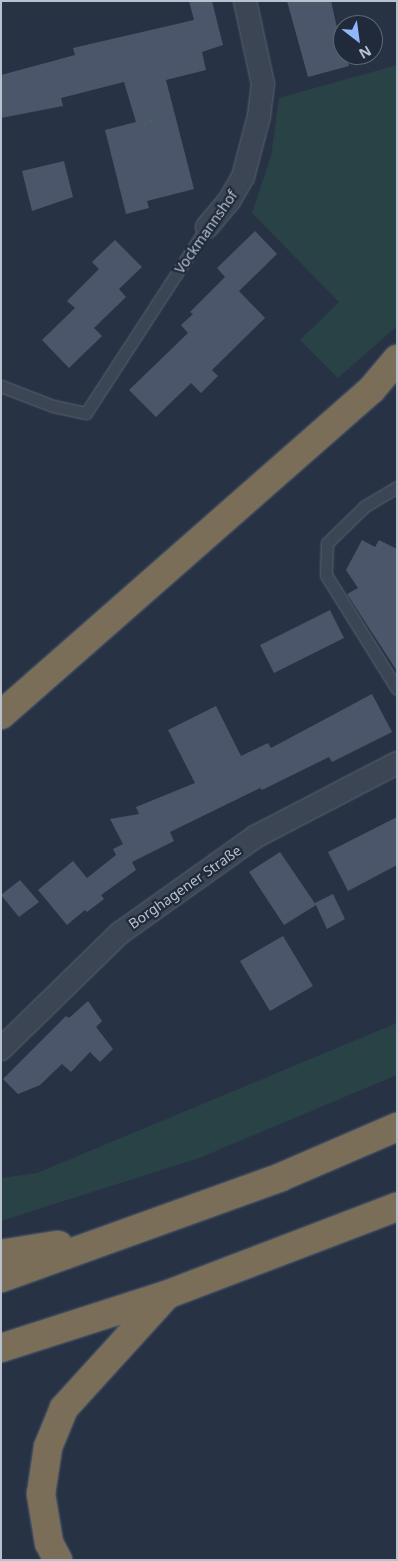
<!DOCTYPE html>
<meta charset="utf-8">
<style>
body{margin:0}
#map{position:relative;width:398px;height:1561px;overflow:hidden;background:#273345;font-family:"Noto Sans",sans-serif}
div>[style]{position:absolute}
.green>*{inset:0;background:#294246}
.building>*{inset:0;background:#4b566b}
.path>*{height:3px;margin-top:-1.5px;transform-origin:0;background:repeating-linear-gradient(90deg,#475e62 0 4px,transparent 0 8px)}
.roads{filter:drop-shadow(0 0 1px #5a6372) drop-shadow(0 0 1px #5a6372)}
.lane>*{height:11px;margin:-5.5px;padding:0 5.5px;transform-origin:5.5px;border-radius:5.5px;background:#3b4554}
.street>*{height:22px;margin:-11px;padding:0 11px;transform-origin:11px;border-radius:11px;background:#3b4554}
.highway>*{height:28px;margin:-14px;padding:0 14px;transform-origin:14px;border-radius:14px;background:#7b6e58}
span{translate:-50% -50%;white-space:nowrap;text-align:center;line-height:1.15;-webkit-text-stroke:4.5px #202a3a;paint-order:stroke}
.street-label{font-size:14px;color:#b9c0ce}
.frame{position:absolute;inset:0;border:2px solid #b9c0ce;pointer-events:none}
.north{position:absolute;left:333px;top:15px;width:50px;height:50px;box-sizing:border-box;background:#202a3a;border:1px solid #5d6675;border-radius:50%;rotate:150deg;font-size:14px;font-weight:700;line-height:20px;text-align:center;color:#b9c0ce}
.north::after{content:'';display:block;margin:auto;width:18px;height:22px;background:#90b6fc;clip-path:polygon(50% 0,100% 100%,50% 72%,0 100%)}
</style>
<div id="map">
<div class="green">
<div style="clip-path:polygon(397px 65px,397px 326px,338px 378px,300px 340px,339px 302px,252px 213px,271px 156px,279px 98px)"></div>
<div style="clip-path:polygon(397px 1023px,397px 1075px,199px 1158px,1px 1221px,1px 1178px,37px 1173px)"></div>
</div>
<div class="building">
<div style="clip-path:polygon(189px 1px,212px 1px,223px 45px,202px 52px,206px 70px,166px 80px,194px 189px,147px 201px,149px 208px,126px 214px,105px 130px,136px 122px,124px 82px,61px 98px,63px 106px,1px 118px,1px 75px,75px 55px,73px 48px,194px 20px)"></div>
<div style="clip-path:polygon(287px 1px,331px 1px,343px 55px,346px 55px,349px 66px,308px 77px)"></div>
<div style="clip-path:polygon(64px 161px,73px 197px,32px 211px,22px 171px)"></div>
<div style="clip-path:polygon(255px 231px,277px 254px,239px 291px,265px 318px,212px 370px,218px 376px,201px 393px,191px 383px,156px 417px,129px 390px,188px 333px,181px 325px,193px 314px,190px 312px,225px 277px,217px 268px)"></div>
<div style="clip-path:polygon(115px 240px,142px 267px,119px 289px,126px 297px,94px 328px,102px 336px,69px 368px,42px 340px,75px 308px,67px 301px,99px 269px,92px 262px)"></div>
<div style="clip-path:polygon(362px 540px,375px 547px,379px 540px,397px 549px,397px 671px,347px 594px,358px 588px,346px 570px)"></div>
<div style="clip-path:polygon(330px 610px,344px 638px,274px 673px,260px 645px)"></div>
<div style="clip-path:polygon(372px 694px,392px 732px,332px 762px,329px 757px,262px 790px,260px 788px,170px 832px,174px 841px,132px 862px,136px 870px,101px 895px,104px 899px,87px 912px,85px 910px,67px 925px,38px 890px,73px 861px,87px 878px,116px 855px,113px 849px,123px 844px,110px 819px,139px 814px,136px 807px,195px 783px,168px 730px,216px 706px,241px 756px,268px 743px,271px 748px)"></div>
<div style="clip-path:polygon(397px 817px,397px 865px,348px 891px,328px 852px)"></div>
<div style="clip-path:polygon(280px 852px,316px 905px,284px 925px,249px 872px)"></div>
<div style="clip-path:polygon(20px 880px,39px 902px,19px 917px,1px 895px)"></div>
<div style="clip-path:polygon(333px 894px,345px 919px,327px 929px,315px 903px)"></div>
<div style="clip-path:polygon(283px 936px,313px 986px,270px 1011px,240px 961px)"></div>
<div style="clip-path:polygon(88px 1001px,102px 1021px,96px 1027px,113px 1049px,100px 1062px,90px 1052px,71px 1072px,62px 1064px,40px 1085px,18px 1094px,3px 1079px,66px 1016px,69px 1018px)"></div>
</div>
<div class="path">
<div style="left:142px;top:124px;width:9px;rotate:-13deg"></div>
<div style="left:151px;top:122px;width:8px;rotate:-104deg"></div>
</div>
<div class="roads">
<div class="lane">
<div style="left:1px;top:386px;width:56px;rotate:21deg"></div>
<div style="left:53px;top:406px;width:34px;rotate:12deg"></div>
<div style="left:86px;top:413px;width:222px;rotate:-57deg"></div>
<div style="left:397px;top:487px;width:39px;rotate:149deg"></div>
<div style="left:364px;top:507px;width:52px;rotate:135.8deg"></div>
<div style="left:327px;top:543px;width:32px;rotate:92deg"></div>
<div style="left:326px;top:575px;width:134px;rotate:58.1deg"></div>
</div>
<div class="street">
<div style="left:207px;top:227px;width:34px;rotate:-50deg"></div>
<div style="left:229px;top:201px;width:28px;rotate:-60deg"></div>
<div style="left:243px;top:177px;width:63px;rotate:-75.3deg"></div>
<div style="left:259px;top:116px;width:32px;rotate:-83deg"></div>
<div style="left:263px;top:84px;width:85px;rotate:-102.2deg"></div>
<div style="left:1px;top:1049px;width:166px;rotate:-44.3deg"></div>
<div style="left:120px;top:933px;width:166px;rotate:-35.4deg"></div>
<div style="left:255px;top:837px;width:160px;rotate:-27.5deg"></div>
</div>
<div class="highway">
<div style="left:1px;top:715px;width:494px;rotate:-41.3deg"></div>
<div style="left:372px;top:389px;width:39px;rotate:-50deg"></div>
<div style="left:1px;top:1254px;width:58px;rotate:-9deg"></div>
<div style="left:1px;top:1278px;width:298px;rotate:-19.8deg"></div>
<div style="left:281px;top:1177px;width:126px;rotate:-23.3deg"></div>
<div style="left:1px;top:1348px;width:173px;rotate:-17.8deg"></div>
<div style="left:166px;top:1295px;width:247px;rotate:-20.9deg"></div>
<div style="left:58px;top:1560px;width:19px;rotate:-118deg"></div>
<div style="left:49px;top:1543px;width:50px;rotate:-99.3deg"></div>
<div style="left:41px;top:1494px;width:48px;rotate:-81.5deg"></div>
<div style="left:48px;top:1447px;width:42px;rotate:-67.7deg"></div>
<div style="left:64px;top:1408px;width:150px;rotate:-47.7deg"></div>
</div>
</div>
<div class="street-label">
<span style="left:206px;top:232px;rotate:-55deg">Vockmannshof</span>
<span style="left:185px;top:887px;rotate:-35deg">Borghagener Straße</span>
</div>
<div class="frame"></div>
<div class="north">N</div>
</div>
